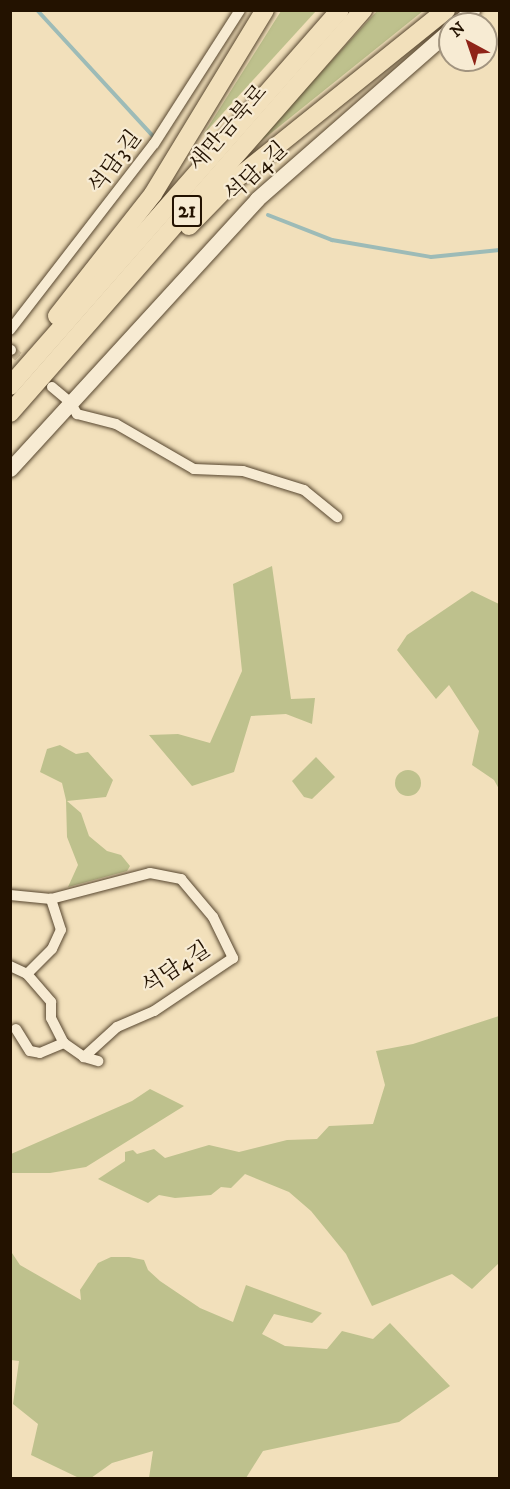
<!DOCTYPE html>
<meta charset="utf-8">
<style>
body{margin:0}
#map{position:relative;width:510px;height:1489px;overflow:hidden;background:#f2e0bb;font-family:"IM FELL DW Pica","Noto Serif KR",serif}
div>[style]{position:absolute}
.green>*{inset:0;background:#bec18d}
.round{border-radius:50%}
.stream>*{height:4px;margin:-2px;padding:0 2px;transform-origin:2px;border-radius:2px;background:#9dbbb7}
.street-tunnel>*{height:10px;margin-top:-5px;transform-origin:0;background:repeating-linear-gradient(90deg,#d3c19f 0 10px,transparent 0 15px)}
.roads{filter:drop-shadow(0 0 2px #57462f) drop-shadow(0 0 2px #57462f)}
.street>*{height:10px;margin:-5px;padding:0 5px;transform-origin:5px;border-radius:5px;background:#f7ebd3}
.secondary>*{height:15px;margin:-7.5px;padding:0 7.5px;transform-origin:7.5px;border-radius:7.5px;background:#f7ebd3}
.highway>*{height:18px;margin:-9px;padding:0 9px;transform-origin:9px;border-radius:9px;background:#f2e0bb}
span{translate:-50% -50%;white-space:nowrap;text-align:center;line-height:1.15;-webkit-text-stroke:4.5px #f7ebd3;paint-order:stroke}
.shield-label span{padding:2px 4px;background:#f7ebd3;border:2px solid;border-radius:4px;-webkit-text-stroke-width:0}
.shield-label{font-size:21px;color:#231200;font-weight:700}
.street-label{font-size:22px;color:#231200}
.frame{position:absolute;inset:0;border:12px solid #231200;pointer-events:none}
.north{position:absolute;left:438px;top:12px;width:60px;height:60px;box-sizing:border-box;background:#f7ebd3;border:2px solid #a2947f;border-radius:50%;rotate:320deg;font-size:16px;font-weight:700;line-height:24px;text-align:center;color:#231200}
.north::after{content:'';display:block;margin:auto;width:21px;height:27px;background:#8f2418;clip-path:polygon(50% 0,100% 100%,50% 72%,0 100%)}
</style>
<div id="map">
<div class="green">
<div style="clip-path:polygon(281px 11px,316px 11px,203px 135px)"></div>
<div style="clip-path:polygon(377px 11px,423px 11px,250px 150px)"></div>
<div style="clip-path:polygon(272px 566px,291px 699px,315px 698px,312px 724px,286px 714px,251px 716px,234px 772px,192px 786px,149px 735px,178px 734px,210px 743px,242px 671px,233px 584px)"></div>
<div style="clip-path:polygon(472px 591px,499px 604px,499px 789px,494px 780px,472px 765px,479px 731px,449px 685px,436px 699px,397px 650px,407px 635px)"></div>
<div style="clip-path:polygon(60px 745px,76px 754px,88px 752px,113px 780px,106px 797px,67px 801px,81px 813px,89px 836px,107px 851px,121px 855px,130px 866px,127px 871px,68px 887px,78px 865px,67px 837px,66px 800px,62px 783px,40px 772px,47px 749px)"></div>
<div style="clip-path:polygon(316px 757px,335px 777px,312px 799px,304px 797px,292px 781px)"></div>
<div class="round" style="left:395px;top:770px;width:26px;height:26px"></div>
<div style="clip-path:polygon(499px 1016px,499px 1263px,472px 1289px,452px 1274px,372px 1306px,346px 1254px,311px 1211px,289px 1192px,245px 1174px,231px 1188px,221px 1187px,211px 1195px,175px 1198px,159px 1195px,148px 1203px,98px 1179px,125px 1161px,125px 1152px,133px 1150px,137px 1154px,154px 1149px,165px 1158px,209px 1145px,239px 1152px,287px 1140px,317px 1139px,329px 1126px,373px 1124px,385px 1085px,376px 1051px,413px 1044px)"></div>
<div style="clip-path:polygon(150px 1089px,184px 1106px,86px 1167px,50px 1173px,11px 1173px,11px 1154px,132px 1101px)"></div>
<div style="clip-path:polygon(10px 1250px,20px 1265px,81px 1300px,80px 1290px,98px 1263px,111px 1257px,129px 1257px,144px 1260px,148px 1270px,160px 1281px,200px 1308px,233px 1322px,246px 1285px,322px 1313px,312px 1323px,274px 1314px,262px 1334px,285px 1346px,327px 1349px,342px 1331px,373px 1339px,390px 1323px,450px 1386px,399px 1422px,263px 1451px,246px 1478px,149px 1478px,153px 1451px,112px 1463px,91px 1478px,79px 1478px,31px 1455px,38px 1424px,13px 1404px,19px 1361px,11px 1360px)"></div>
</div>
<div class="stream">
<div style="left:37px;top:10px;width:171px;rotate:47.4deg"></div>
<div style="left:268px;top:215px;width:69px;rotate:21.3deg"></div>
<div style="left:332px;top:240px;width:100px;rotate:9.7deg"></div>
<div style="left:431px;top:257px;width:69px;rotate:-5.8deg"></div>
</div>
<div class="street-tunnel">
<div style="left:11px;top:350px;width:27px;rotate:42deg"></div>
</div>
<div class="roads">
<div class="street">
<div style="left:10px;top:330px;width:235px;rotate:-52.3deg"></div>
<div style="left:154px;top:144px;width:159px;rotate:-57.3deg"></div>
<div style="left:10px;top:350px;width:1px"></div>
<div style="left:52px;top:387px;width:23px;rotate:40deg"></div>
<div style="left:70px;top:402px;width:14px;rotate:60deg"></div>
<div style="left:77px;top:414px;width:40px;rotate:14.4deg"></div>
<div style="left:116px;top:424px;width:90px;rotate:30deg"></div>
<div style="left:194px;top:469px;width:49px;rotate:2.3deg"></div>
<div style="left:243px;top:471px;width:64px;rotate:17.3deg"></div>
<div style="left:304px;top:490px;width:43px;rotate:39.3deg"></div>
<div style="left:10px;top:895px;width:41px;rotate:5.6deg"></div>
<div style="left:51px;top:899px;width:102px;rotate:-14.7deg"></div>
<div style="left:150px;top:873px;width:32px;rotate:11deg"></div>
<div style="left:181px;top:879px;width:50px;rotate:49.9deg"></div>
<div style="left:213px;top:917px;width:46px;rotate:64deg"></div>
<div style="left:233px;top:958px;width:95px;rotate:146.1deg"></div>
<div style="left:154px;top:1011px;width:40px;rotate:156.6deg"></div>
<div style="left:117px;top:1027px;width:45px;rotate:137.7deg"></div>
<div style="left:10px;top:966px;width:19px;rotate:25deg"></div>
<div style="left:27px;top:974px;width:37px;rotate:49deg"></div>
<div style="left:51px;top:1002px;width:16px;rotate:90deg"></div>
<div style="left:51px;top:1018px;width:28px;rotate:63deg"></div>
<div style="left:64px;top:1043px;width:24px;rotate:35deg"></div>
<div style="left:84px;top:1057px;width:15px;rotate:16deg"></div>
<div style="left:27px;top:974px;width:35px;rotate:-45deg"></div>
<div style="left:52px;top:949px;width:21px;rotate:-65deg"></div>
<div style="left:61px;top:930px;width:33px;rotate:-108deg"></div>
<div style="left:16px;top:1029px;width:26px;rotate:58deg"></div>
<div style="left:30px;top:1051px;width:10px;rotate:11deg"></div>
<div style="left:40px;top:1053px;width:26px;rotate:-23deg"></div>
</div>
<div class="secondary">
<div style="left:457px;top:24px;width:21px;rotate:-43deg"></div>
<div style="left:10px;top:469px;width:366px;rotate:-47.5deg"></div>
<div style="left:257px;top:199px;width:257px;rotate:-41.2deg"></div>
</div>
<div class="highway">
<div style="left:189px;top:226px;width:60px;rotate:-45.7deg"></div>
<div style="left:231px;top:183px;width:276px;rotate:-38.8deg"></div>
<div style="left:57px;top:316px;width:155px;rotate:-51.8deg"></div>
<div style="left:153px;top:194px;width:215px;rotate:-58.7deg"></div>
<div style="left:10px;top:386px;width:500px;rotate:-48.73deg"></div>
<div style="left:10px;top:413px;width:536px;rotate:-48.78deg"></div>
</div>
</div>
<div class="shield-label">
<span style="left:187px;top:211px">21</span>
</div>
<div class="street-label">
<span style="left:228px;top:128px;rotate:-49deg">새만금북로</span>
<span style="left:115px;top:162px;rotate:-53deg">석담3길</span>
<span style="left:256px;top:172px;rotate:-43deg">석담4길</span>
<span style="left:176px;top:968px;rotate:-33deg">석담4길</span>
</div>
<div class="frame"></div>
<div class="north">N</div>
</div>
